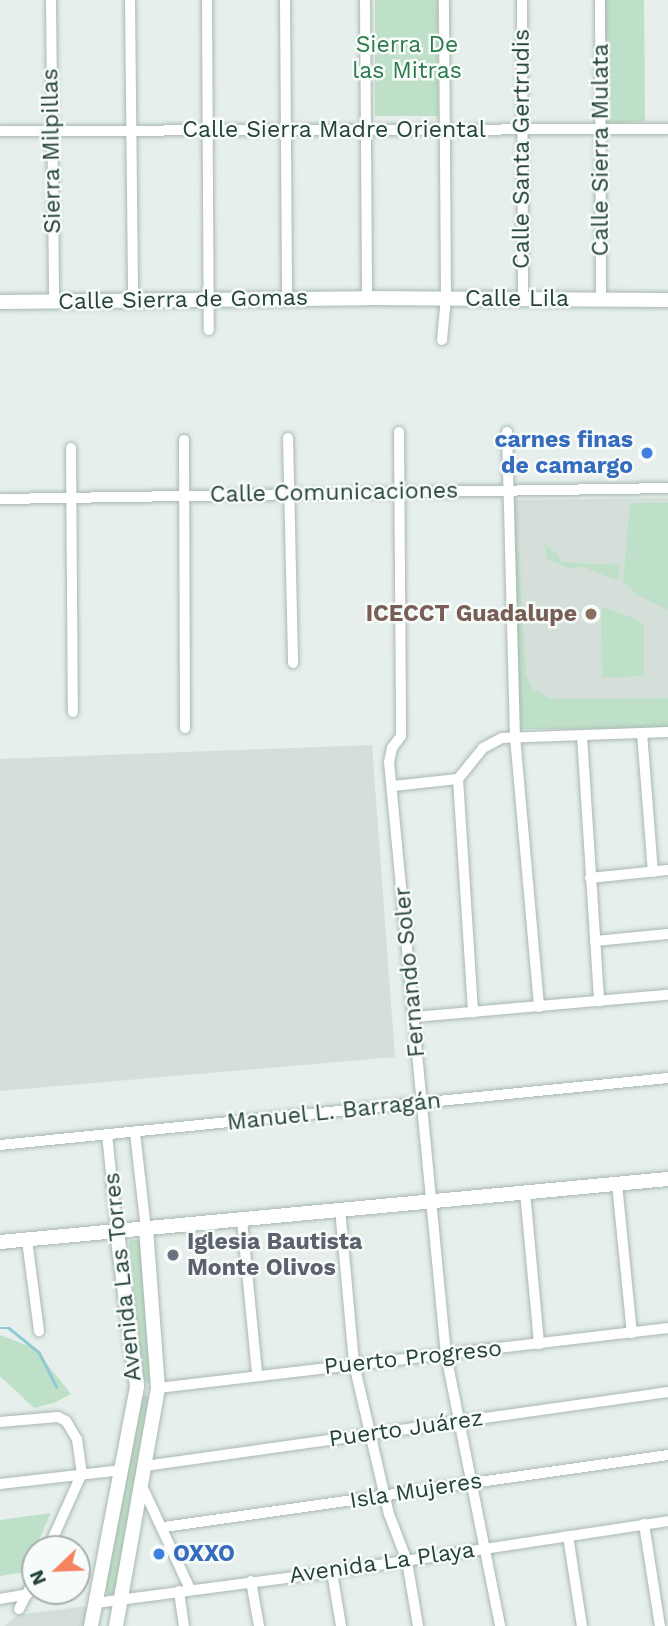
<!DOCTYPE html>
<meta charset="utf-8">
<style>
body{margin:0}
#map{position:relative;width:668px;height:1626px;overflow:hidden;background:#e6efeb;font-family:"Work Sans",sans-serif}
div>[style]{position:absolute}
.built>*{inset:0;background:#d4dfda}
.green>*{inset:0;background:#bfe0c8}
.stream>*{height:2.5px;margin:-1.25px;padding:0 1.25px;transform-origin:1.25px;border-radius:1.25px;background:#8ec9d4}
.roads{filter:drop-shadow(0 0 2px #a8b8b2) drop-shadow(0 0 2px #a8b8b2)}
.street>*{height:10px;margin:-5px;padding:0 5px;transform-origin:5px;border-radius:5px;background:#fff}
.secondary>*{height:14px;margin:-7px;padding:0 7px;transform-origin:7px;border-radius:7px;background:#fff}
.dots>*{width:19px;height:19px;translate:-50% -50%;box-sizing:border-box;border:4px solid #f7fbf9;border-radius:50%}
span{translate:-50% -50%;white-space:nowrap;text-align:center;line-height:1.15;-webkit-text-stroke:5px #f7fbf9;paint-order:stroke}
.park-label{font-size:23px;color:#2d7a4b}
.street-label{font-size:23px;color:#24423a}
.shop-label{font-size:23px;color:#366cbe;font-weight:700}
.right{translate:-100% -50%;text-align:right}
.left{translate:0 -50%;text-align:left}
.education-label{font-size:23px;color:#785e54;font-weight:700}
.worship-label{font-size:23px;color:#5b616d;font-weight:700}
.north{position:absolute;left:21px;top:1535px;width:70px;height:70px;box-sizing:border-box;background:#f7fbf9;border:2px solid #a3b1ad;border-radius:50%;rotate:247deg;font-size:19px;font-weight:700;line-height:28px;text-align:center;color:#24423a}
.north::after{content:'';display:block;margin:auto;width:24px;height:32px;background:#f4845f;clip-path:polygon(50% 0,100% 100%,50% 72%,0 100%)}
</style>
<div id="map">
<div class="built">
<div style="clip-path:polygon(668px 498px,668px 728px,518px 729px,511px 500px)"></div>
<div style="clip-path:polygon(372px 745px,395px 1057px,0 1091px,0 759px)"></div>
<div style="clip-path:polygon(87px 1606px,84px 1626px,5px 1626px,17px 1615px)"></div>
</div>
<div class="green">
<div style="clip-path:polygon(375px 0,438px 0,438px 116px,375px 116px)"></div>
<div style="clip-path:polygon(605px 0,644px 0,645px 121px,606px 124px)"></div>
<div style="clip-path:polygon(511px 500px,515px 500px,526px 674px,532px 689px,552px 699px,668px 698px,668px 728px,518px 729px)"></div>
<div style="clip-path:polygon(630px 503px,668px 503px,668px 610px,637px 595px,623px 582px)"></div>
<div style="clip-path:polygon(544px 543px,559px 556px,560px 562px,620px 565px,618px 581px,581px 566px,572px 569px,547px 559px)"></div>
<div style="clip-path:polygon(604px 607px,640px 621px,644px 626px,644px 676px,602px 678px,601px 611px)"></div>
<div style="clip-path:polygon(132px 1240px,140px 1240px,152px 1385px,142px 1379px,129px 1242px)"></div>
<div style="clip-path:polygon(0 1335px,34px 1348px,71px 1394px,54px 1403px,34px 1408px,0 1376px)"></div>
<div style="clip-path:polygon(145px 1395px,150px 1398px,140px 1445px,118px 1593px,108px 1595px,105px 1589px,139px 1396px)"></div>
<div style="clip-path:polygon(51px 1513px,25px 1572px,0 1576px,0 1520px)"></div>
</div>
<div class="stream">
<div style="left:0;top:1328px;width:9px"></div>
<div style="left:9px;top:1328px;width:38px;rotate:39deg"></div>
<div style="left:39px;top:1352px;width:39px;rotate:63deg"></div>
</div>
<div class="roads">
<div class="street">
<div style="left:51px;top:0;width:301px;rotate:89.4deg"></div>
<div style="left:130px;top:0;width:300px;rotate:89.4deg"></div>
<div style="left:207px;top:0;width:330px;rotate:89.7deg"></div>
<div style="left:285px;top:0;width:299px;rotate:89.6deg"></div>
<div style="left:365px;top:0;width:298px;rotate:89.6deg"></div>
<div style="left:522px;top:0;width:299px;rotate:89.8deg"></div>
<div style="left:600px;top:0;width:299px;rotate:89.8deg"></div>
<div style="left:0;top:131px;width:668px;rotate:-0.17deg"></div>
<div style="left:442px;top:340px;width:42px;rotate:-84.6deg"></div>
<div style="left:446px;top:298px;width:298px;rotate:-90.4deg"></div>
<div style="left:399px;top:432px;width:292px;rotate:89.6deg"></div>
<div style="left:401px;top:724px;width:12px;rotate:90deg"></div>
<div style="left:401px;top:736px;width:15px;rotate:127deg"></div>
<div style="left:392px;top:748px;width:14px;rotate:102deg"></div>
<div style="left:389px;top:762px;width:596px;rotate:84.51deg"></div>
<div style="left:446px;top:1355px;width:276px;rotate:78.7deg"></div>
<div style="left:507px;top:432px;width:305px;rotate:88.5deg"></div>
<div style="left:515px;top:737px;width:271px;rotate:84.9deg"></div>
<div style="left:288px;top:438px;width:225px;rotate:88.7deg"></div>
<div style="left:184px;top:440px;width:288px;rotate:89.8deg"></div>
<div style="left:71px;top:448px;width:264px;rotate:89.6deg"></div>
<div style="left:0;top:499px;width:668px;rotate:-0.94deg"></div>
<div style="left:642px;top:733px;width:139px;rotate:85.5deg"></div>
<div style="left:582px;top:736px;width:266px;rotate:86.3deg"></div>
<div style="left:458px;top:779px;width:234px;rotate:86.3deg"></div>
<div style="left:393px;top:786px;width:65px;rotate:-6.1deg"></div>
<div style="left:458px;top:779px;width:40px;rotate:-51deg"></div>
<div style="left:483px;top:748px;width:21px;rotate:-28deg"></div>
<div style="left:502px;top:738px;width:166px;rotate:-2.1deg"></div>
<div style="left:590px;top:878px;width:78px;rotate:-5.9deg"></div>
<div style="left:595px;top:941px;width:73px;rotate:-5.5deg"></div>
<div style="left:414px;top:1017px;width:255px;rotate:-5deg"></div>
<div style="left:135px;top:1133px;width:98px;rotate:83.5deg"></div>
<div style="left:107px;top:1134px;width:99px;rotate:84.2deg"></div>
<div style="left:0;top:1145px;width:671px;rotate:-5.73deg"></div>
<div style="left:617px;top:1184px;width:150px;rotate:84.3deg"></div>
<div style="left:525px;top:1192px;width:153px;rotate:84.7deg"></div>
<div style="left:340px;top:1209px;width:156px;rotate:84.8deg"></div>
<div style="left:354px;top:1364px;width:154px;rotate:76.9deg"></div>
<div style="left:389px;top:1514px;width:50px;rotate:69deg"></div>
<div style="left:407px;top:1561px;width:66px;rotate:80.4deg"></div>
<div style="left:242px;top:1220px;width:155px;rotate:84.4deg"></div>
<div style="left:27px;top:1240px;width:92px;rotate:82.5deg"></div>
<div style="left:158px;top:1388px;width:514px;rotate:-6.71deg"></div>
<div style="left:0;top:1422px;width:58px;rotate:-4.9deg"></div>
<div style="left:58px;top:1417px;width:9px;rotate:27deg"></div>
<div style="left:66px;top:1421px;width:21px;rotate:59deg"></div>
<div style="left:77px;top:1439px;width:34px;rotate:82deg"></div>
<div style="left:82px;top:1473px;width:83px;rotate:114.1deg"></div>
<div style="left:145px;top:1466px;width:528px;rotate:-8.05deg"></div>
<div style="left:0;top:1484px;width:123px;rotate:-6.5deg"></div>
<div style="left:142px;top:1486px;width:114px;rotate:65deg"></div>
<div style="left:644px;top:1524px;width:103px;rotate:81.1deg"></div>
<div style="left:164px;top:1527px;width:509px;rotate:-8.13deg"></div>
<div style="left:568px;top:1536px;width:91px;rotate:81.2deg"></div>
<div style="left:332px;top:1572px;width:55px;rotate:80.5deg"></div>
<div style="left:251px;top:1581px;width:46px;rotate:79.9deg"></div>
<div style="left:179px;top:1591px;width:35px;rotate:82deg"></div>
<div style="left:0;top:1599px;width:28px;rotate:-10deg"></div>
<div style="left:96px;top:1603px;width:238px;rotate:-7.5deg"></div>
<div style="left:332px;top:1572px;width:340px;rotate:-8.6deg"></div>
<div style="left:19px;top:1609px;width:36px;rotate:-63deg"></div>
</div>
<div class="secondary">
<div style="left:0;top:302px;width:367px;rotate:-0.6deg"></div>
<div style="left:367px;top:298px;width:301px;rotate:0.4deg"></div>
<div style="left:0;top:1242px;width:671px;rotate:-5.39deg"></div>
<div style="left:91px;top:1626px;width:244px;rotate:-79.1deg"></div>
<div style="left:137px;top:1386px;width:155px;rotate:-97.4deg"></div>
<div style="left:116px;top:1626px;width:242px;rotate:-80deg"></div>
<div style="left:158px;top:1388px;width:158px;rotate:-94.3deg"></div>
</div>
</div>
<div class="dots">
<div style="left:647px;top:453px;background:#3f7fe0"></div>
<div style="left:591px;top:614px;background:#8d6e63"></div>
<div style="left:173px;top:1255px;background:#6b7280"></div>
<div style="left:159px;top:1554px;background:#3f7fe0"></div>
</div>
<div class="park-label">
<span style="left:407px;top:58px">Sierra De<br>las Mitras</span>
</div>
<div class="street-label">
<span style="left:334px;top:130px">Calle Sierra Madre Oriental</span>
<span style="left:522px;top:149px;rotate:-90deg">Calle Santa Gertrudis</span>
<span style="left:601px;top:150px;rotate:-90deg">Calle Sierra Mulata</span>
<span style="left:52px;top:151px;rotate:-91deg">Sierra Milpillas</span>
<span style="left:517px;top:299px">Calle Lila</span>
<span style="left:183px;top:300px;rotate:-1deg">Calle Sierra de Gomas</span>
<span style="left:334px;top:493px;rotate:-1deg">Calle Comunicaciones</span>
<span style="left:410px;top:972px;rotate:-95deg">Fernando Soler</span>
<span style="left:334px;top:1112px;rotate:-6deg">Manuel L. Barragán</span>
<span style="left:123px;top:1277px;rotate:-96deg">Avenida Las Torres</span>
<span style="left:413px;top:1358px;rotate:-6deg">Puerto Progreso</span>
<span style="left:406px;top:1429px;rotate:-8deg">Puerto Juárez</span>
<span style="left:416px;top:1491px;rotate:-9deg">Isla Mujeres</span>
<span style="left:382px;top:1563px;rotate:-8deg">Avenida La Playa</span>
</div>
<div class="shop-label">
<span class="right" style="left:633px;top:453px">carnes finas<br>de camargo</span>
<span class="left" style="left:173px;top:1554px">OXXO</span>
</div>
<div class="education-label">
<span class="right" style="left:577px;top:614px">ICECCT Guadalupe</span>
</div>
<div class="worship-label">
<span class="left" style="left:187px;top:1255px">Iglesia Bautista<br>Monte Olivos</span>
</div>
<div class="north">N</div>
</div>
